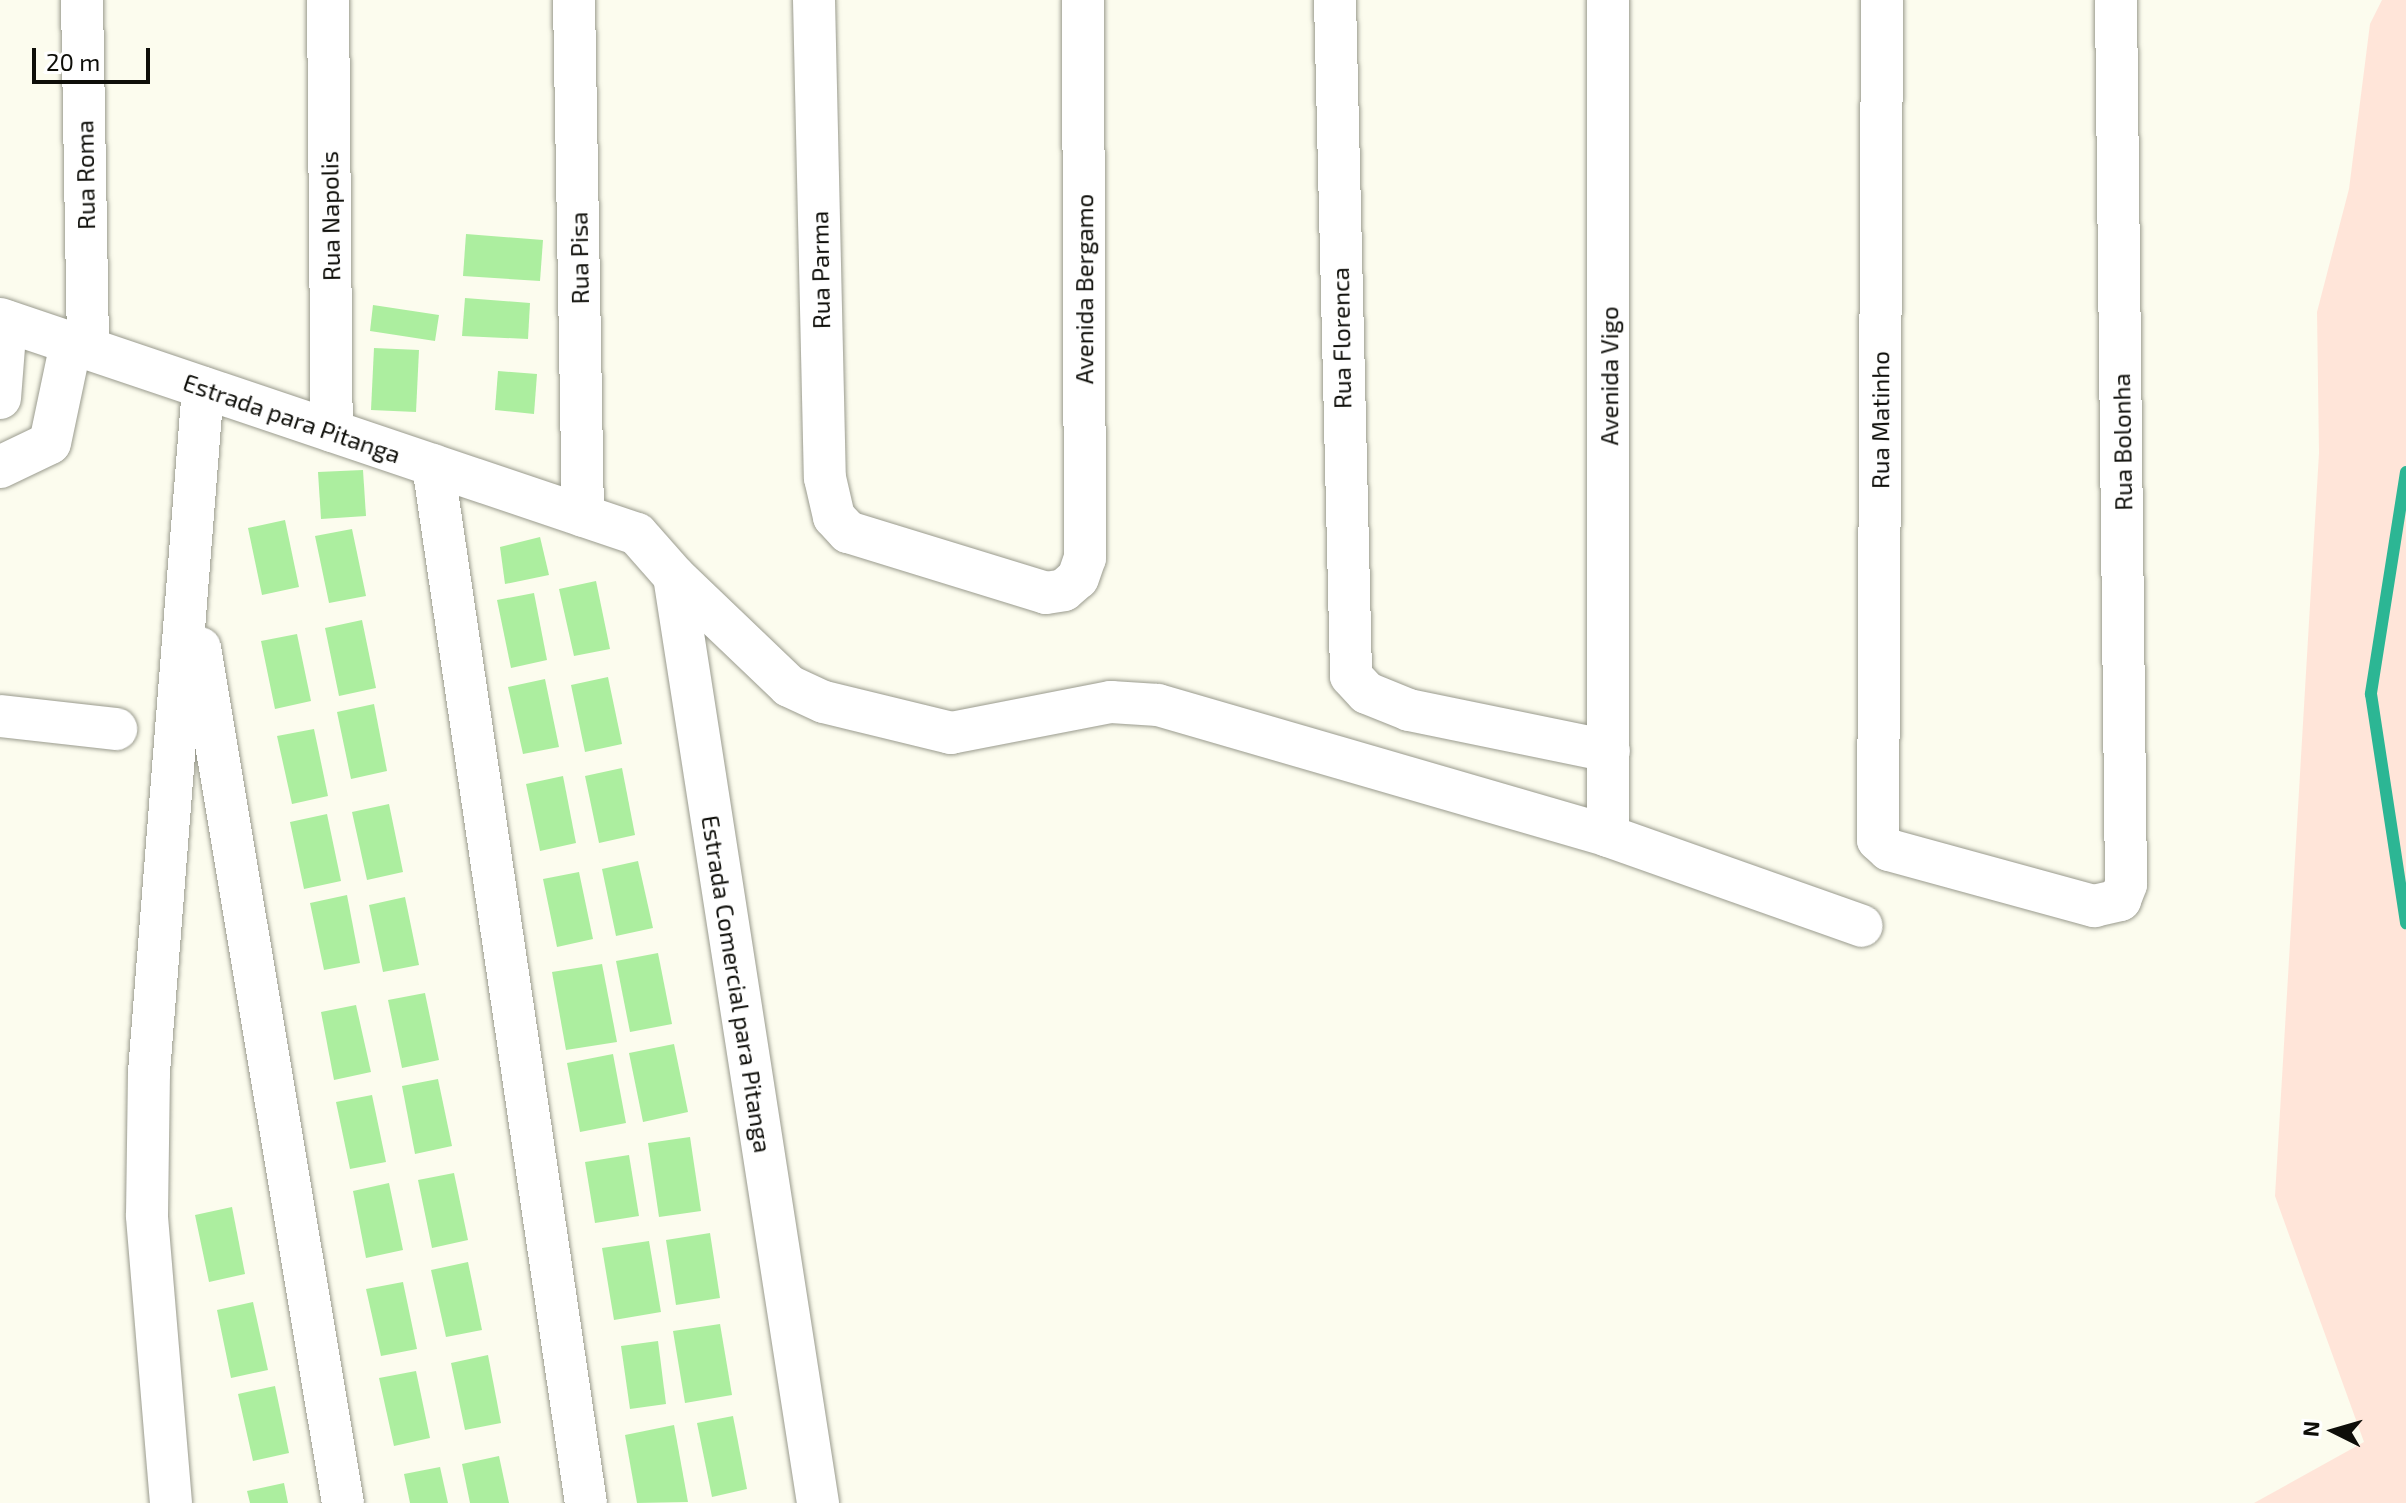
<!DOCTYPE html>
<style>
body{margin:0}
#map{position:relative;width:2406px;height:1503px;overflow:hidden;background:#fcfcee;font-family:"Exo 2",sans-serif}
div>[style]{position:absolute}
.green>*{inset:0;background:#ffe5d9}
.stream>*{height:12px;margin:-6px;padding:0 6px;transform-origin:6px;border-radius:6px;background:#2cb694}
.building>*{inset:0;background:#acee9f}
.roads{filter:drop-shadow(0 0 2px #9a9b8e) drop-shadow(0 0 2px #9a9b8e)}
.minor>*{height:42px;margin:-21px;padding:0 21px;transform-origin:21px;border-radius:21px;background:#fff}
span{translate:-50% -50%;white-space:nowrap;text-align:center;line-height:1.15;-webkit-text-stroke:6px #fff;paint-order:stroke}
.street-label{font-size:24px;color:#0e0e09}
.north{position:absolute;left:2294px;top:1391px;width:80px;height:80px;-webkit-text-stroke:6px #fff;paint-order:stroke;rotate:275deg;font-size:22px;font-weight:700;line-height:32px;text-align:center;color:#0e0e09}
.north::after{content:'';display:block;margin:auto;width:28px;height:36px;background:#0e0e09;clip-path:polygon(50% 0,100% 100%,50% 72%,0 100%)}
.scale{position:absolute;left:32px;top:48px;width:118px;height:36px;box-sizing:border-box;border:4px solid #0e0e09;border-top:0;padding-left:10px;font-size:24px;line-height:28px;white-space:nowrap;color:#0e0e09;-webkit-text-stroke:6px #fff;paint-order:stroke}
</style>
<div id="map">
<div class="green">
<div style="clip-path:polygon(2382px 0,2406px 0,2406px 1503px,2254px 1503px,2364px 1442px,2275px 1196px,2319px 453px,2317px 312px,2349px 189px,2370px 24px)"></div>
</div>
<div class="stream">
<div style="left:2406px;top:472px;width:225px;rotate:99deg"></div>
<div style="left:2371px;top:694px;width:232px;rotate:81.3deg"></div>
</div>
<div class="building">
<div style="clip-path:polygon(466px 234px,543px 240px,540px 281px,463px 276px)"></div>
<div style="clip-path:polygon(465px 298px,530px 303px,528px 339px,462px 336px)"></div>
<div style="clip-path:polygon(373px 305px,439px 315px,435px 341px,370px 331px)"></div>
<div style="clip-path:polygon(374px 348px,419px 350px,416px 412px,371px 410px)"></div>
<div style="clip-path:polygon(498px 371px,537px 374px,534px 414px,495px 410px)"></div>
<div style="clip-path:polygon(363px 470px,366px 516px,321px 519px,318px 472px)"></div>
<div style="clip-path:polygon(285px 520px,299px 587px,262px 595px,248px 528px)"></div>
<div style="clip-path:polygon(352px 529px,366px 596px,329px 603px,315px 536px)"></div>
<div style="clip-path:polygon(540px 537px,549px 575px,505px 584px,500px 547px)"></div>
<div style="clip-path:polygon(596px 581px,610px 649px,574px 656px,559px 589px)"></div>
<div style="clip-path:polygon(534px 593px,547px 660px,511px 668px,497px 600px)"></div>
<div style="clip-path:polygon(362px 620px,376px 688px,339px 696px,325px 628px)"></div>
<div style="clip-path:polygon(297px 634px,311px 701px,275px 709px,261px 641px)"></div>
<div style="clip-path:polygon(608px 677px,622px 744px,585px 752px,571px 685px)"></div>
<div style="clip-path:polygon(545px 679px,559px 747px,523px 754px,508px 687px)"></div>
<div style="clip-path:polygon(374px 704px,387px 771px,351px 779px,337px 712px)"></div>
<div style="clip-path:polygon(314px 729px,328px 796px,292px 804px,277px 736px)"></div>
<div style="clip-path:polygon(622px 768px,635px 835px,599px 843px,585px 776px)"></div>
<div style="clip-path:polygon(563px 776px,576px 843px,540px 851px,526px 784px)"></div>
<div style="clip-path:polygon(389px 804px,403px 872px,367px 880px,352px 812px)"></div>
<div style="clip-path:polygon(327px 814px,341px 881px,304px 889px,290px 822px)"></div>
<div style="clip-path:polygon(638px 861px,653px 928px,616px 936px,602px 869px)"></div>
<div style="clip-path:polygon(579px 872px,593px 939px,557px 947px,543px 879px)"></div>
<div style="clip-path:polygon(347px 895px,360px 963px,324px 970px,310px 903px)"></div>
<div style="clip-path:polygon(405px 897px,419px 965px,383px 972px,369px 905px)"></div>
<div style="clip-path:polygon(658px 953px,672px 1024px,630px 1032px,616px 961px)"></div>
<div style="clip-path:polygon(602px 964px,617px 1042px,566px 1050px,552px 972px)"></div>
<div style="clip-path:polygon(425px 993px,439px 1060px,402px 1068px,388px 1000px)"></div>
<div style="clip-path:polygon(356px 1005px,371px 1072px,334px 1080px,321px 1012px)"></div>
<div style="clip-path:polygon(674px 1044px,688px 1112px,643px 1122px,629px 1053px)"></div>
<div style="clip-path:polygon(613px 1054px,626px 1123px,580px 1132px,567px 1063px)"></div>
<div style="clip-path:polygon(438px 1079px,452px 1146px,415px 1154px,402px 1086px)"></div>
<div style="clip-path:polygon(372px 1095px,386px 1162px,350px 1169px,336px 1102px)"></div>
<div style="clip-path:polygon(690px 1137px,701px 1211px,659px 1217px,648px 1143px)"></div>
<div style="clip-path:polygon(629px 1155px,639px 1216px,595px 1223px,585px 1162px)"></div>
<div style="clip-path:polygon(454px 1173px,468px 1240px,432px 1248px,418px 1180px)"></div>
<div style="clip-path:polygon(389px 1183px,403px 1250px,366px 1258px,353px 1191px)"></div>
<div style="clip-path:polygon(232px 1207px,245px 1274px,209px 1282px,195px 1215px)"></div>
<div style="clip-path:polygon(710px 1233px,720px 1298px,676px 1305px,666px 1240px)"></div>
<div style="clip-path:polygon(649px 1241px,661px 1312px,614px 1320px,602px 1248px)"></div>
<div style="clip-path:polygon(468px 1262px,482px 1330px,446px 1337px,431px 1270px)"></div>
<div style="clip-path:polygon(403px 1282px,417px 1349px,381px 1356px,366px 1289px)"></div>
<div style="clip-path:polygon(253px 1302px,268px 1370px,231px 1378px,217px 1310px)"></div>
<div style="clip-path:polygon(720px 1324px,732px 1395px,685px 1403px,673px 1331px)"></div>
<div style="clip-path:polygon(658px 1341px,666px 1404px,630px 1409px,621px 1346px)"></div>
<div style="clip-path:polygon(488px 1355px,501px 1423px,465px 1430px,451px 1363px)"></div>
<div style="clip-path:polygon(416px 1371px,430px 1438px,394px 1446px,379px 1378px)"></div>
<div style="clip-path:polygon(275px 1386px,289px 1453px,253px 1461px,238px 1394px)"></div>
<div style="clip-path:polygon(733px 1416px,747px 1489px,712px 1497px,697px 1423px)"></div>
<div style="clip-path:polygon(674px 1425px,688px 1502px,637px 1503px,625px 1435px)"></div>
<div style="clip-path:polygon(499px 1456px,509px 1503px,470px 1503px,462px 1464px)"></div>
<div style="clip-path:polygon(440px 1467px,448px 1503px,410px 1503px,404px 1474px)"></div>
<div style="clip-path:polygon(284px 1483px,288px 1503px,250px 1503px,247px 1491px)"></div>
</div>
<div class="roads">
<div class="minor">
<div style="left:82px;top:0;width:349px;rotate:89deg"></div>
<div style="left:328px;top:0;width:431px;rotate:89.5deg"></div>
<div style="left:574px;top:0;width:516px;rotate:89deg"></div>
<div style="left:814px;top:0;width:478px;rotate:88.7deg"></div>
<div style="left:825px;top:478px;width:40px;rotate:77deg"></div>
<div style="left:834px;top:517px;width:21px;rotate:47deg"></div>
<div style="left:848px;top:532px;width:207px;rotate:17.1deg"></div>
<div style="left:1046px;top:593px;width:18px;rotate:-9deg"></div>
<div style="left:1064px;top:590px;width:18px;rotate:-41deg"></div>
<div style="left:1078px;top:578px;width:21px;rotate:-71deg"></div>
<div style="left:1085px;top:558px;width:558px;rotate:-90.21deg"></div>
<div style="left:1335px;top:0;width:676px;rotate:88.64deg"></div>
<div style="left:1351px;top:676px;width:23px;rotate:47deg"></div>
<div style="left:1367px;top:693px;width:45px;rotate:22deg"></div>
<div style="left:1409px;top:710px;width:204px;rotate:11.6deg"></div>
<div style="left:1608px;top:0;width:836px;rotate:90deg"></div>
<div style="left:1882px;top:0;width:840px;rotate:90.27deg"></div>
<div style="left:1878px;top:840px;width:15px;rotate:42deg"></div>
<div style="left:1889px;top:850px;width:213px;rotate:15.3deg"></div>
<div style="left:2094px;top:906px;width:27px;rotate:-13deg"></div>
<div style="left:2120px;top:900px;width:17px;rotate:-69deg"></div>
<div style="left:2126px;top:884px;width:884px;rotate:-90.65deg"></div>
<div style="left:0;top:319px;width:672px;rotate:18.65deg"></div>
<div style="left:637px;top:534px;width:56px;rotate:48.6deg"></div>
<div style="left:674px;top:576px;width:938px;rotate:81.17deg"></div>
<div style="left:0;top:398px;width:77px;rotate:-85.5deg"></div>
<div style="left:433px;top:465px;width:1049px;rotate:81.62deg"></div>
<div style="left:0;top:467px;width:55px;rotate:-25.6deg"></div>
<div style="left:50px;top:443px;width:102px;rotate:-78.1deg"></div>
<div style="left:674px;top:576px;width:159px;rotate:43.7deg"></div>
<div style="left:789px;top:686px;width:38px;rotate:25deg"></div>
<div style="left:824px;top:702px;width:131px;rotate:13.7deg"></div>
<div style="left:951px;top:733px;width:163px;rotate:-11deg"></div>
<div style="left:1111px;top:702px;width:47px;rotate:3.7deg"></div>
<div style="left:1158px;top:705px;width:469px;rotate:16.2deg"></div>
<div style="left:1608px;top:836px;width:269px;rotate:19.5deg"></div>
<div style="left:200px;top:648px;width:867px;rotate:80.51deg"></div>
<div style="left:0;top:716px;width:117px;rotate:6.4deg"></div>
<div style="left:171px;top:1503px;width:289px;rotate:-94.8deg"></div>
<div style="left:147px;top:1215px;width:143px;rotate:-89.2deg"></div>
<div style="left:149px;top:1072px;width:686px;rotate:-85.49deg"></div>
</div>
</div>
<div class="street-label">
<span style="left:85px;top:175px;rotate:-91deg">Rua Roma</span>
<span style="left:330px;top:216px;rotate:-91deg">Rua Napolis</span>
<span style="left:579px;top:258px;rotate:-91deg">Rua Pisa</span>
<span style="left:820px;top:270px;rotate:-91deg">Rua Parma</span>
<span style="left:1084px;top:289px;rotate:-90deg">Avenida Bergamo</span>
<span style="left:1341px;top:338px;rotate:-91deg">Rua Florenca</span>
<span style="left:1609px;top:376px;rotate:-90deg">Avenida Vigo</span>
<span style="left:292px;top:418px;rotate:19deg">Estrada para Pitanga</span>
<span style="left:1880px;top:420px;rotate:-90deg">Rua Matinho</span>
<span style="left:2122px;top:442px;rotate:-91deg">Rua Bolonha</span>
<span style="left:737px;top:984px;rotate:81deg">Estrada Comercial para Pitanga</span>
</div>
<div class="north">N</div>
<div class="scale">20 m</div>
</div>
